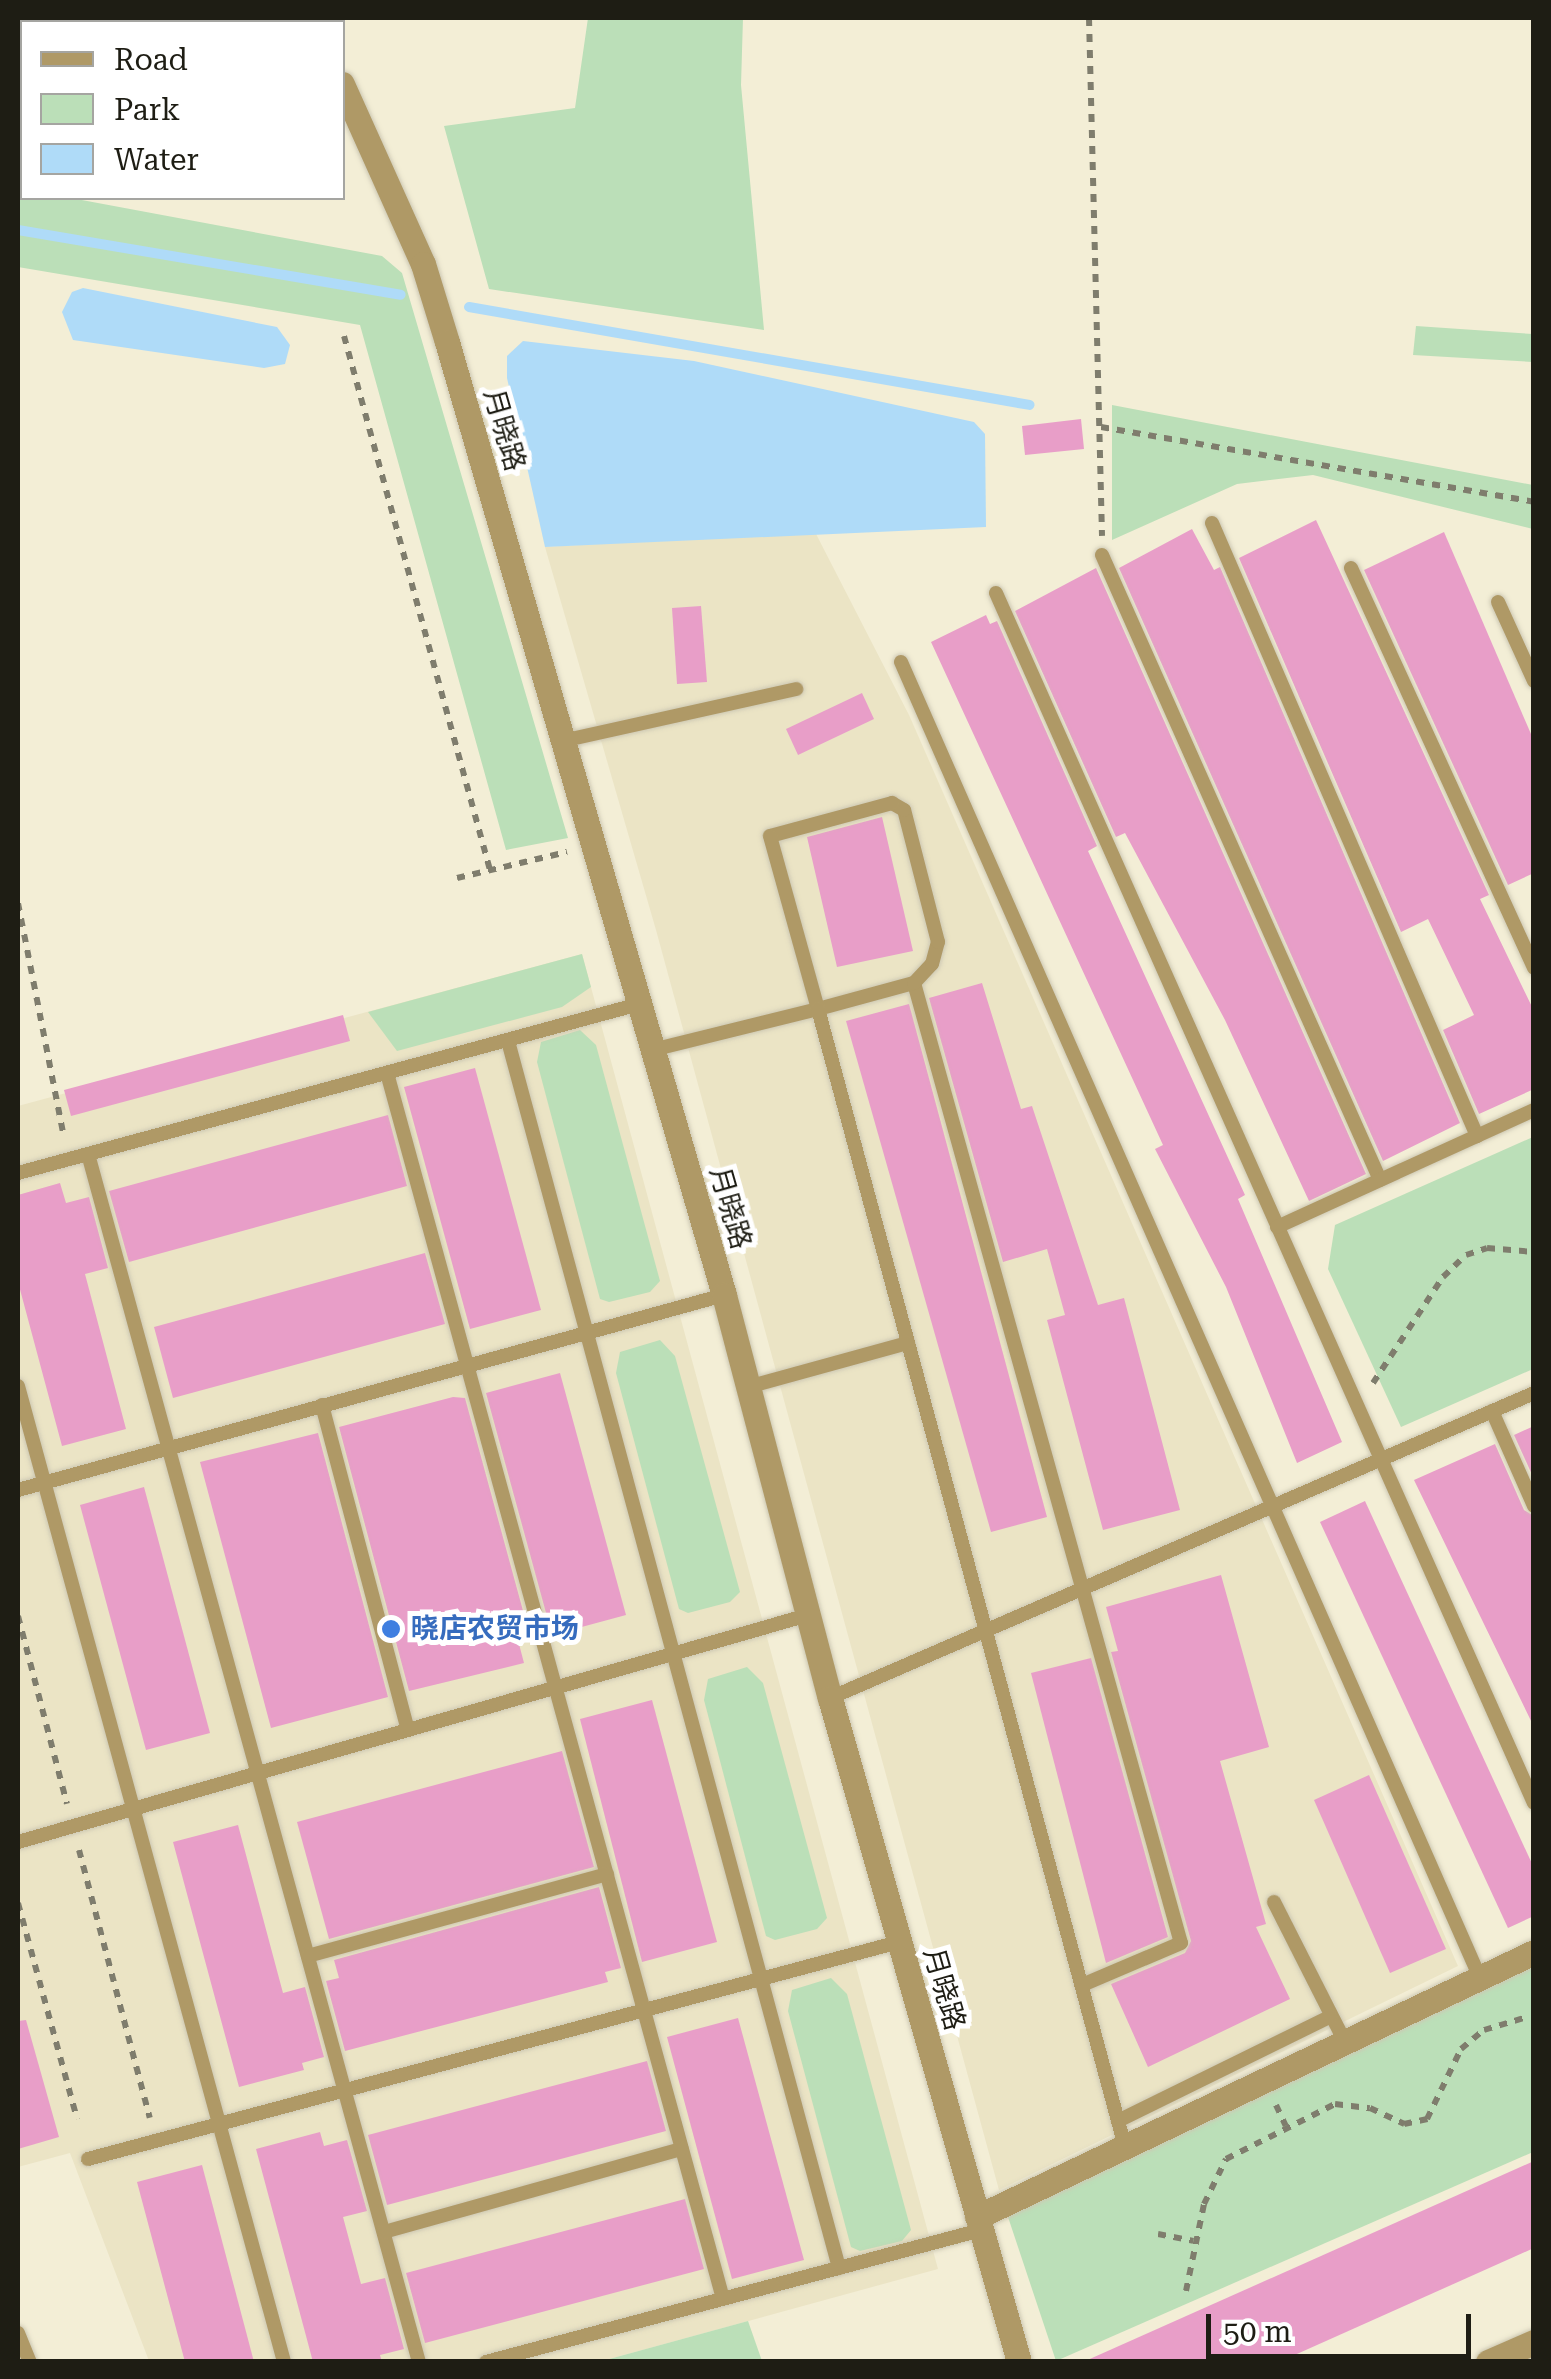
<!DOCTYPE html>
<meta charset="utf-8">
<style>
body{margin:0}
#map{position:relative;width:1551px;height:2379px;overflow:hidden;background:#f3eed6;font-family:"Roboto Serif","Noto Sans SC",serif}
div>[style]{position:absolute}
.built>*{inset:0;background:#ebe4c5}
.green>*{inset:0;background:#bbdfb8}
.water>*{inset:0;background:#afdbf8}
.stream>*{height:10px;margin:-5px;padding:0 5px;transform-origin:5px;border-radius:5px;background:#afdbf8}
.building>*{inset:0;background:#e89ec8}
.path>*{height:6px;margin-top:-3px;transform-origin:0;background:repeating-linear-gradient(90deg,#7f7d6d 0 8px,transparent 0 16px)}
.roads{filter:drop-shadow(0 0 2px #cdc8b3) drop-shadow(0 0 2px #cdc8b3)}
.service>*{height:14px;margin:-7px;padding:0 7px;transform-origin:7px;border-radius:7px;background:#af9966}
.minor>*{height:25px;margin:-12.5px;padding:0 12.5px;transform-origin:12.5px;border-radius:12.5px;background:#af9966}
.tertiary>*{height:25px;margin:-12.5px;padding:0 12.5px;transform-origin:12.5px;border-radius:12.5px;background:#af9966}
.dots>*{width:28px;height:28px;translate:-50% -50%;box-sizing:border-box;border:5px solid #fff;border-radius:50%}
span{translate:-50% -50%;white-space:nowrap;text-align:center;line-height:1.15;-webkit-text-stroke:10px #fff;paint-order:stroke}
.street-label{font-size:28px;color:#1e1d14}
.shop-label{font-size:28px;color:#366cbe;font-weight:700}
.left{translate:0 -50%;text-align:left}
.frame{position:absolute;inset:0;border:20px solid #1e1d14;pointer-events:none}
.legend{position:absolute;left:20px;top:20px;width:325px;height:180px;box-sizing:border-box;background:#fff;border:2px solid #a5a5a1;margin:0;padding:12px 18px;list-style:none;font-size:30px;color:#1e1d14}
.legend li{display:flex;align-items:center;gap:20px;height:50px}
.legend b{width:50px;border:2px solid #a5a5a1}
.scale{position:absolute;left:1206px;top:2314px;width:265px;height:45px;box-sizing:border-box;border:5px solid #1e1d14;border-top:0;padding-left:12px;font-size:30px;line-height:35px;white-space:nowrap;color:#1e1d14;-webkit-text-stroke:8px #fff;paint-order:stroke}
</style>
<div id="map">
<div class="built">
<div style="clip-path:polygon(815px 532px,909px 715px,1458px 1966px,999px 2190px,656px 930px,545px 547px)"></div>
<div style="clip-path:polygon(582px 954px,938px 2269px,602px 2361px,149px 2361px,70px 2153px,18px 2167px,18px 1106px)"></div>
</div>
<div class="green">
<div style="clip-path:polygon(588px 18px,743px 18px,741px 85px,764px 330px,489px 289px,444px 126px,575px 108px)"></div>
<div style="clip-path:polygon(18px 187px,22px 198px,71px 198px,382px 256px,402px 273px,568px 838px,506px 850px,360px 325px,18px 267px)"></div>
<div style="clip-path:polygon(1416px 326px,1533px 334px,1533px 362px,1413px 355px)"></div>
<div style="clip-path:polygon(1112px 405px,1533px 485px,1533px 529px,1313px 475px,1237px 484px,1112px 540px)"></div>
<div style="clip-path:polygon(582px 954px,591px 987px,562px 1007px,397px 1051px,368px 1012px)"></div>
<div style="clip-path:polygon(580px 1030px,596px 1045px,660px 1281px,650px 1292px,609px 1302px,600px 1299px,537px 1062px,541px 1042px)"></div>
<div style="clip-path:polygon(1533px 1137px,1533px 1369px,1401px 1427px,1328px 1269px,1335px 1225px)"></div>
<div style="clip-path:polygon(660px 1340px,675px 1356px,740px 1592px,730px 1602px,688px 1613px,679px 1609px,616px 1373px,620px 1352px)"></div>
<div style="clip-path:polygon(747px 1667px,763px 1683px,827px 1918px,817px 1929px,775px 1940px,766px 1936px,704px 1700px,708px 1679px)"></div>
<div style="clip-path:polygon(1533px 1965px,1533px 2152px,1056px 2361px,1007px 2214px)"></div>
<div style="clip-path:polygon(831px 1978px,847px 1994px,911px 2230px,902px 2241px,860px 2251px,851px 2247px,788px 2011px,792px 1990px)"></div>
<div style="clip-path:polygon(748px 2321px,762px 2361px,602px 2361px)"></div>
</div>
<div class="water">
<div style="clip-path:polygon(83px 288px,277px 327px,290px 345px,285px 364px,264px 368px,73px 340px,62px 312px,72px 292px)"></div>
<div style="clip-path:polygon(523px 341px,694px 361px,974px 422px,985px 434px,986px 527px,545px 547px,507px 378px,507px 356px)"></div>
</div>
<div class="stream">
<div style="left:18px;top:230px;width:388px;rotate:9.6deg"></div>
<div style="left:469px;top:307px;width:569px;rotate:9.91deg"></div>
</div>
<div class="building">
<div style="clip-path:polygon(1081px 419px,1084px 449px,1025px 455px,1022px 426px)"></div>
<div style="clip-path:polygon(1316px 520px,1489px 895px,1480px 899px,1534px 1011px,1534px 1089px,1479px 1114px,1443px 1030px,1474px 1015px,1428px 919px,1401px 932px,1239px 558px)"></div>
<div style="clip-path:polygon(1192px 529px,1214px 570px,1220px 567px,1460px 1123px,1383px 1161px,1119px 568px)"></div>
<div style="clip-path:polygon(1444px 532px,1534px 741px,1534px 873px,1508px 885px,1364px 570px)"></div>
<div style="clip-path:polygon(1096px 568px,1366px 1174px,1309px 1201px,1225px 1020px,1125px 833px,1116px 837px,1015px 611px)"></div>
<div style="clip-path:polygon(701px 606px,707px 682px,677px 684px,672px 608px)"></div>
<div style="clip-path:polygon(986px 615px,990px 624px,997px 621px,1097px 846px,1088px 851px,1245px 1195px,1238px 1199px,1342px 1442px,1297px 1463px,1226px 1287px,1155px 1149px,1163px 1145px,931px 642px)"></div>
<div style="clip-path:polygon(862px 693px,874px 719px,798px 755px,786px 729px)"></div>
<div style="clip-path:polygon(882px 817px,913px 951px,837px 967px,807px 837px)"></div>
<div style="clip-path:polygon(982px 983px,1021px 1109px,1032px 1106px,1098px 1305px,1124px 1298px,1180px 1510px,1103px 1530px,1047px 1320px,1065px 1315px,1047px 1249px,1003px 1262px,929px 998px)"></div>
<div style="clip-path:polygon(909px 1004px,1047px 1517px,991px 1532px,846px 1021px)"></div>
<div style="clip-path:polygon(343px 1015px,350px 1041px,71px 1116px,64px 1090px)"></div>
<div style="clip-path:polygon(475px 1068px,541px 1310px,470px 1329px,404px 1087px)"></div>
<div style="clip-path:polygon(388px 1115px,407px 1186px,129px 1262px,109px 1191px)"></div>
<div style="clip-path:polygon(60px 1183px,66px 1203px,89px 1197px,108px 1268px,85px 1274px,126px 1429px,62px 1446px,18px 1282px,18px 1195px)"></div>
<div style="clip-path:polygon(425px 1253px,445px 1324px,173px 1398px,154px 1327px)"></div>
<div style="clip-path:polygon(560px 1373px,626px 1615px,552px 1635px,486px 1393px)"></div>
<div style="clip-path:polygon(453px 1397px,465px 1398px,531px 1640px,519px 1644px,524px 1663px,409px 1691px,339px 1427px)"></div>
<div style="clip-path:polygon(1534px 1426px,1534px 1479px,1514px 1435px)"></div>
<div style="clip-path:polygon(318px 1433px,388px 1697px,271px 1728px,200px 1462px)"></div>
<div style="clip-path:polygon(1495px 1444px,1524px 1510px,1534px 1516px,1534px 1727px,1414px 1480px)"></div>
<div style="clip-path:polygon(144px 1487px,210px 1733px,146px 1750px,80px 1505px)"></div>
<div style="clip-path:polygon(1365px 1501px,1534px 1868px,1534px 1916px,1508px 1928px,1320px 1522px)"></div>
<div style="clip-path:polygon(1221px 1575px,1269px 1747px,1220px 1761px,1266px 1924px,1256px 1927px,1290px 1999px,1148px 2067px,1111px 1984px,1185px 1953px,1191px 1941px,1111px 1652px,1118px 1651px,1106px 1607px)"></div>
<div style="clip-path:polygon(1091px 1658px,1168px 1937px,1106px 1963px,1031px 1673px)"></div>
<div style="clip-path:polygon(652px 1700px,717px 1942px,642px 1962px,580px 1719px)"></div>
<div style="clip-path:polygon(562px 1751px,594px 1867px,329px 1939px,297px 1822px)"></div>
<div style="clip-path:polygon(1369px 1775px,1446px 1949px,1390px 1973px,1314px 1800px)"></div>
<div style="clip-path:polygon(238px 1825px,283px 1993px,305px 1987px,324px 2057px,302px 2063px,304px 2070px,239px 2087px,173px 1842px)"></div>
<div style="clip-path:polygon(599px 1887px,621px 1968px,605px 1972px,608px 1982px,345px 2051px,326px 1981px,339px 1978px,334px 1960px)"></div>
<div style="clip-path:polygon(738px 2018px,804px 2260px,732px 2279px,667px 2037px)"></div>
<div style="clip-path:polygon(26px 2020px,59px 2137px,18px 2149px,18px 2021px)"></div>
<div style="clip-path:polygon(647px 2061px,666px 2131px,387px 2205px,368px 2135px)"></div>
<div style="clip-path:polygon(320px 2132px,324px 2146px,347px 2140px,367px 2211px,343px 2217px,361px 2284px,385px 2278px,404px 2349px,380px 2355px,382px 2362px,313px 2362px,256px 2149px)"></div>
<div style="clip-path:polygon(1534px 2161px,1534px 2248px,1279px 2362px,1083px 2362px)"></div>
<div style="clip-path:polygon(202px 2165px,254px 2362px,185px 2362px,137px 2182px)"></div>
<div style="clip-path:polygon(685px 2199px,704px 2269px,425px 2343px,406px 2273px)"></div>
</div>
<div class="path">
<div style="left:1089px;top:18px;width:518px;rotate:88.56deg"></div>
<div style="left:18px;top:137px;width:11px;rotate:68deg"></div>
<div style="left:344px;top:336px;width:554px;rotate:74.71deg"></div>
<div style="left:1101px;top:427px;width:439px;rotate:9.8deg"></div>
<div style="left:457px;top:878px;width:113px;rotate:-13.3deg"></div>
<div style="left:18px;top:903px;width:238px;rotate:78.9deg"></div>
<div style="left:1373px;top:1383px;width:127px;rotate:-56.6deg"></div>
<div style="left:1443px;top:1277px;width:32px;rotate:-44deg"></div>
<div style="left:1466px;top:1255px;width:22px;rotate:-18deg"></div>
<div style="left:1487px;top:1248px;width:47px;rotate:4.9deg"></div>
<div style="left:18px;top:1616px;width:194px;rotate:75.4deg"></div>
<div style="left:79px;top:1850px;width:277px;rotate:75.2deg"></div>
<div style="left:18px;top:1903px;width:224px;rotate:74.7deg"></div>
<div style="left:1276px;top:2105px;width:23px;rotate:65deg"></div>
<div style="left:1158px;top:2234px;width:36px;rotate:11deg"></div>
<div style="left:1186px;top:2291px;width:89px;rotate:-78.3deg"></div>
<div style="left:1204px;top:2204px;width:50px;rotate:-63.9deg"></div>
<div style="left:1226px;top:2159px;width:122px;rotate:-26.8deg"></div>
<div style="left:1335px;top:2104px;width:35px;rotate:7deg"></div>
<div style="left:1370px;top:2108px;width:38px;rotate:25deg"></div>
<div style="left:1404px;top:2124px;width:24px;rotate:-12deg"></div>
<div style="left:1427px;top:2119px;width:78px;rotate:-64.1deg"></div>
<div style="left:1461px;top:2049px;width:30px;rotate:-40deg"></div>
<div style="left:1484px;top:2030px;width:42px;rotate:-16.7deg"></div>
</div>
<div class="roads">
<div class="service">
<div style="left:1212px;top:523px;width:668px;rotate:66.62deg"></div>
<div style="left:1102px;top:555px;width:684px;rotate:66.02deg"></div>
<div style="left:1351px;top:568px;width:440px;rotate:65.4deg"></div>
<div style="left:996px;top:593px;width:1324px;rotate:66.03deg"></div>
<div style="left:1498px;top:602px;width:87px;rotate:65.5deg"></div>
<div style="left:901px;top:662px;width:1438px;rotate:66.25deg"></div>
<div style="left:562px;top:741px;width:240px;rotate:-12.5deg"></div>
<div style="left:914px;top:983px;width:996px;rotate:74.46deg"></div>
<div style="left:1181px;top:1943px;width:108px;rotate:157deg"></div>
<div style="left:508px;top:1041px;width:1271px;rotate:74.9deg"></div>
<div style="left:652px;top:1050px;width:171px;rotate:-13.9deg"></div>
<div style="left:818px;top:1009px;width:99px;rotate:-15.2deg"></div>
<div style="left:914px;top:983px;width:26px;rotate:-47deg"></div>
<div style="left:932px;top:964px;width:23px;rotate:-75deg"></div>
<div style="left:938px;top:942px;width:136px;rotate:-104.4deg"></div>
<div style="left:904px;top:810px;width:14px;rotate:-150deg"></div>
<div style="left:892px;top:803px;width:126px;rotate:164.9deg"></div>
<div style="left:770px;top:836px;width:180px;rotate:74.5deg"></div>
<div style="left:818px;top:1009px;width:1179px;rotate:74.9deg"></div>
<div style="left:387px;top:1073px;width:1271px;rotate:74.67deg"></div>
<div style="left:88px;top:1154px;width:1253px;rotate:74.68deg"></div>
<div style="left:18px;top:1173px;width:644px;rotate:-15.22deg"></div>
<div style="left:1277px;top:1227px;width:282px;rotate:-24.5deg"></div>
<div style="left:18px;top:1386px;width:1012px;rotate:74.75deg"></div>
<div style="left:748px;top:1387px;width:166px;rotate:-15.4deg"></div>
<div style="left:322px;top:1405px;width:336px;rotate:75.2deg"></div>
<div style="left:1492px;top:1411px;width:104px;rotate:66.1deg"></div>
<div style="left:18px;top:1490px;width:732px;rotate:-15.44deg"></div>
<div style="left:830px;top:1698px;width:767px;rotate:-23.42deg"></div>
<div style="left:18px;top:1842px;width:822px;rotate:-16.03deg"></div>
<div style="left:1274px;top:1902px;width:157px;rotate:63.1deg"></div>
<div style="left:308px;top:1956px;width:310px;rotate:-15.3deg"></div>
<div style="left:1118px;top:2121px;width:237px;rotate:-26.2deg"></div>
<div style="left:88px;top:2159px;width:840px;rotate:-14.98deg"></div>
<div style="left:384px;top:2232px;width:309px;rotate:-15.6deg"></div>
<div style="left:18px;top:2333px;width:31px;rotate:68deg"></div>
<div style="left:486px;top:2362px;width:512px;rotate:-14.93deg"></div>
</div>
<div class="minor">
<div style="left:977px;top:2217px;width:617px;rotate:-25.44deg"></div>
<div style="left:1488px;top:2362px;width:50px;rotate:-23.5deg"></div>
</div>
<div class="tertiary">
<div style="left:311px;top:18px;width:4px;rotate:63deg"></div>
<div style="left:342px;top:84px;width:197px;rotate:65.8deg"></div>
<div style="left:423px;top:264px;width:82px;rotate:72.9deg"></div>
<div style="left:447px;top:342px;width:992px;rotate:73.79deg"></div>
<div style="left:724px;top:1295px;width:417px;rotate:75.3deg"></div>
<div style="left:830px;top:1698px;width:690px;rotate:74.11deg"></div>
</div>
</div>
<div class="dots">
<div style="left:391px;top:1629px;background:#3f7fe0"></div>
</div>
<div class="street-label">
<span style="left:504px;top:430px;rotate:74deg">月晓路</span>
<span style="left:730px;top:1208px;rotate:74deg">月晓路</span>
<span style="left:944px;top:1989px;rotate:74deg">月晓路</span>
</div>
<div class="shop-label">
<span class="left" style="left:411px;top:1629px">晓店农贸市场</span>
</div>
<div class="frame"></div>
<ul class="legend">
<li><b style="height:12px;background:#af9966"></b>Road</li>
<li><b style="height:28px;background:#bbdfb8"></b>Park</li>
<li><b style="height:28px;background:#afdbf8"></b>Water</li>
</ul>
<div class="scale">50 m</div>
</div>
